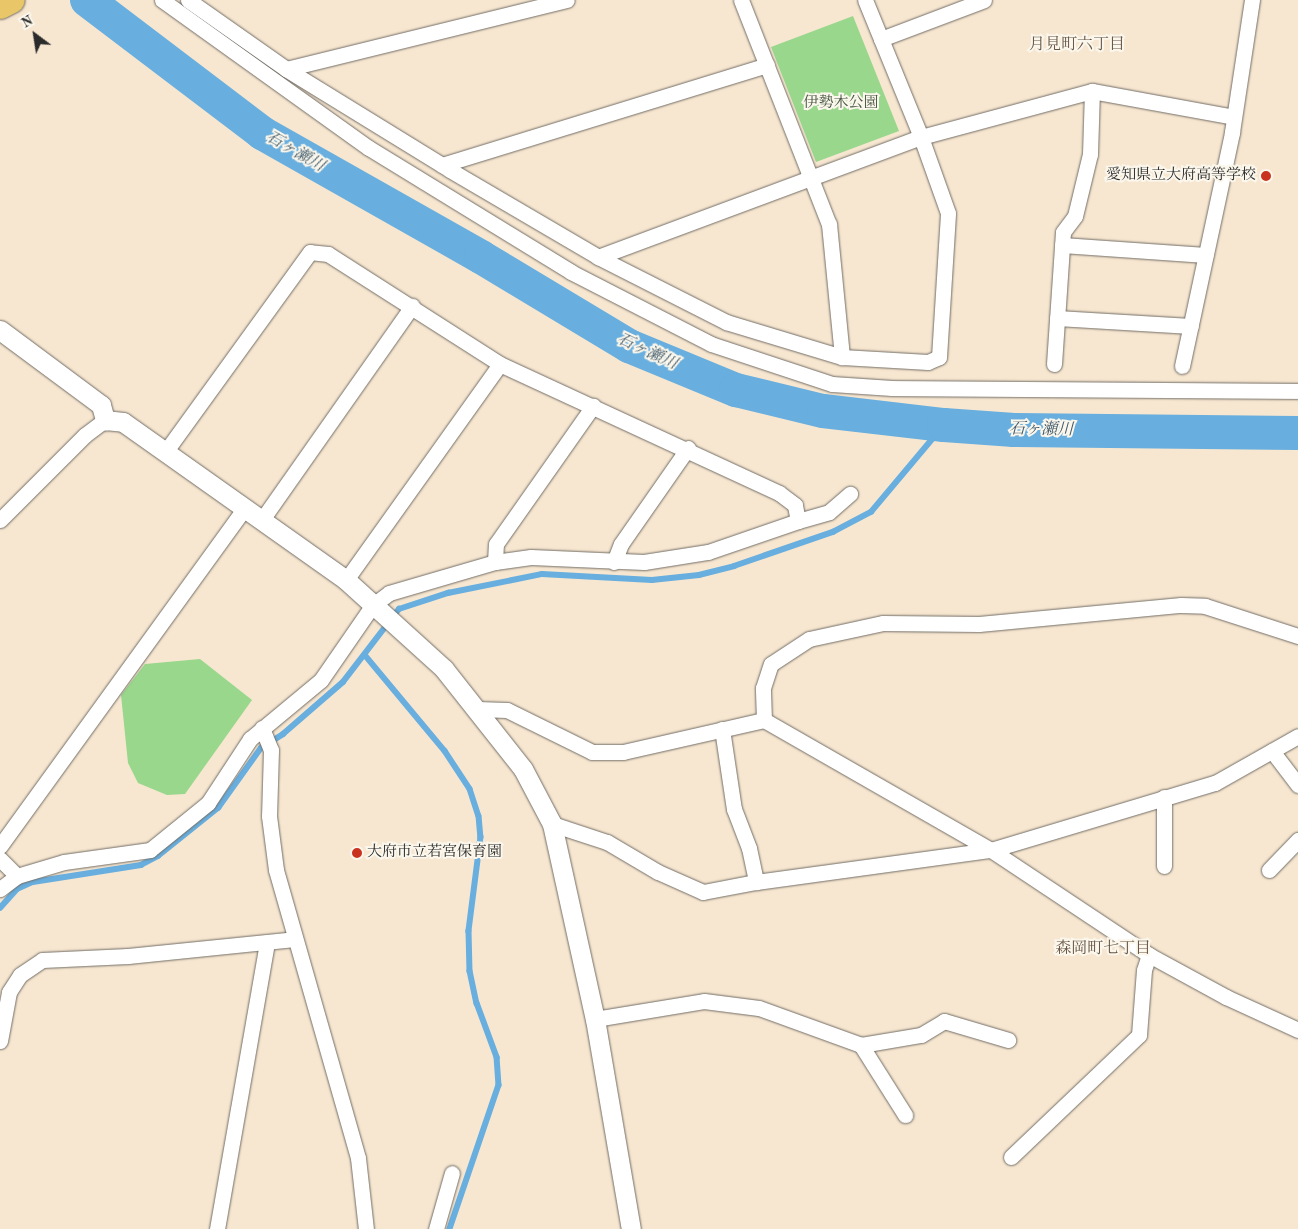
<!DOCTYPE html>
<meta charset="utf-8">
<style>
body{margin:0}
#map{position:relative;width:1298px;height:1229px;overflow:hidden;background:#f7e7d1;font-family:"Old Standard TT","Noto Serif JP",serif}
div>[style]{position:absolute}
.green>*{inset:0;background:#99d78c}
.stream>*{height:5.5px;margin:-2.75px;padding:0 2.75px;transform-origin:2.75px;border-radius:2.75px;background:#68aede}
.river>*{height:34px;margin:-17px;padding:0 17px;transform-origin:17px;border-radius:17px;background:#68aede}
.roads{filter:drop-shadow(0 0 1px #726d65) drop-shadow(0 0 1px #726d65)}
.minor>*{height:15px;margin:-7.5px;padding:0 7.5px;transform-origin:7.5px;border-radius:7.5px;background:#fff}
.tertiary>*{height:19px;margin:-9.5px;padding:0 9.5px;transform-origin:9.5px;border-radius:9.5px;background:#fff}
.trunk>*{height:25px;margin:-12.5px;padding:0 12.5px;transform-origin:12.5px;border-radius:12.5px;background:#e9c769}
.dots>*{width:14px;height:14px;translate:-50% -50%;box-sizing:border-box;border:2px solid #fbf7ec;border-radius:50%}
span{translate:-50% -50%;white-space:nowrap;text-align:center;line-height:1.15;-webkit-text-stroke:4px #fbf7ec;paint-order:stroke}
.park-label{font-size:15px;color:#465643}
.poi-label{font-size:15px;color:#2b2b2b}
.right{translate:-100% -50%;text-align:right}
.left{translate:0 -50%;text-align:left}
.neighbourhood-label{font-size:16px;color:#695747}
.water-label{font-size:16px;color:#40596a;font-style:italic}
.north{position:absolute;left:10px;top:10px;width:50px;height:50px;-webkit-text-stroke:4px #fbf7ec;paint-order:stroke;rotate:329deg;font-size:14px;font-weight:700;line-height:20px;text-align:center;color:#2b2b2b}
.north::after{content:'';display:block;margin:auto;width:18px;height:22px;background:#2b2b2b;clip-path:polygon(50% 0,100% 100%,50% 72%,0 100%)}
</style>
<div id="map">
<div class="green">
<div style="clip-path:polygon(853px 16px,899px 131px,816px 162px,771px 47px)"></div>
<div style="clip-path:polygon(200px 659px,252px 700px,185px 794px,167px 795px,138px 783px,128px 763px,121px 695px,145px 664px)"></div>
</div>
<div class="stream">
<div style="left:365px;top:655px;width:125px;rotate:50.2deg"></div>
<div style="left:445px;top:751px;width:45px;rotate:56.7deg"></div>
<div style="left:470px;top:789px;width:28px;rotate:72deg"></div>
<div style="left:479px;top:816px;width:21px;rotate:85deg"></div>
<div style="left:481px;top:837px;width:95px;rotate:97.3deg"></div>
<div style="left:469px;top:931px;width:40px;rotate:88.6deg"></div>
<div style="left:470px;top:971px;width:33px;rotate:78deg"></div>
<div style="left:477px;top:1003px;width:58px;rotate:69.7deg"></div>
<div style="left:497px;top:1057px;width:28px;rotate:86deg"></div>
<div style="left:499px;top:1085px;width:152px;rotate:108.8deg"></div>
<div style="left:0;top:908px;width:25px;rotate:-48deg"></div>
<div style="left:17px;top:889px;width:17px;rotate:-24deg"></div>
<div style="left:33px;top:882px;width:109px;rotate:-8.9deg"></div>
<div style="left:141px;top:865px;width:19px;rotate:-28deg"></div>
<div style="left:158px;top:856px;width:77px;rotate:-38.7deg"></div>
<div style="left:218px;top:808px;width:74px;rotate:-54.4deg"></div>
<div style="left:261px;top:748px;width:26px;rotate:-32deg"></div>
<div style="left:283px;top:734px;width:79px;rotate:-40.9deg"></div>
<div style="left:343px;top:682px;width:92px;rotate:-52.5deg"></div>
<div style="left:399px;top:609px;width:52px;rotate:-18.1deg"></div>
<div style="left:448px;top:593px;width:96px;rotate:-11.4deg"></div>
<div style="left:542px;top:574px;width:110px;rotate:3.1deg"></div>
<div style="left:652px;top:580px;width:47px;rotate:-6.1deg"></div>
<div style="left:699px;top:575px;width:36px;rotate:-14deg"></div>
<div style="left:734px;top:566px;width:105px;rotate:-19deg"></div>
<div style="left:833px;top:532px;width:43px;rotate:-27.8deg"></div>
<div style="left:871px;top:512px;width:114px;rotate:-50deg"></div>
</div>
<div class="river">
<div style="left:87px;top:0;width:220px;rotate:37.2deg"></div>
<div style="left:262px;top:133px;width:252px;rotate:29.5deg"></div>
<div style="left:481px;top:257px;width:173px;rotate:31deg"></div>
<div style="left:629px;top:346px;width:116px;rotate:22.4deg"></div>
<div style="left:736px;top:390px;width:89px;rotate:13.6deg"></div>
<div style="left:823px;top:411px;width:122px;rotate:6.6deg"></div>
<div style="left:944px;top:425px;width:70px;rotate:4.1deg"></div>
<div style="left:1014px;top:430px;width:284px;rotate:0.6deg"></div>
</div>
<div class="roads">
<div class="minor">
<div style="left:162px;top:0;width:254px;rotate:35.6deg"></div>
<div style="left:369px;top:148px;width:237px;rotate:31.5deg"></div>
<div style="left:571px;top:272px;width:157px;rotate:27.2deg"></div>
<div style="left:711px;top:344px;width:127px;rotate:18.3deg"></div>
<div style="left:832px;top:384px;width:60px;rotate:3.8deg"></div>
<div style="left:892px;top:388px;width:406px;rotate:0.4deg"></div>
<div style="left:188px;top:0;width:120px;rotate:35.1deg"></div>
<div style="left:286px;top:69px;width:193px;rotate:31.6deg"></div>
<div style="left:450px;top:170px;width:172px;rotate:30.4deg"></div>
<div style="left:598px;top:257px;width:144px;rotate:26.9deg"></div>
<div style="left:726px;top:322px;width:121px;rotate:16.8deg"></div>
<div style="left:842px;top:357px;width:86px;rotate:3.3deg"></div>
<div style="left:928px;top:362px;width:12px;rotate:-24deg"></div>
<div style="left:939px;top:357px;width:144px;rotate:-86.4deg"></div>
<div style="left:948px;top:213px;width:81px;rotate:-109.6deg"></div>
<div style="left:921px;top:137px;width:148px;rotate:-112.2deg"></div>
<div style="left:741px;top:0;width:241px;rotate:68.6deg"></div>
<div style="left:829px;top:224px;width:134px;rotate:84.4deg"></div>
<div style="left:881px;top:39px;width:110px;rotate:-20.7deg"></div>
<div style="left:286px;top:69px;width:289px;rotate:-13.8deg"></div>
<div style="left:442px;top:165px;width:340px;rotate:-17.1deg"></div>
<div style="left:1062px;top:245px;width:144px;rotate:4deg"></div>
<div style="left:598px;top:257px;width:345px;rotate:-20.4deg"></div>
<div style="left:921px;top:137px;width:177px;rotate:-15.1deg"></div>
<div style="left:1092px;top:91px;width:144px;rotate:10.4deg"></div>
<div style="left:1057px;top:318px;width:134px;rotate:3.4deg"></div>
<div style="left:1054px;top:364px;width:132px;rotate:-86.1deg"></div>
<div style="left:1063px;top:232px;width:20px;rotate:-53deg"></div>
<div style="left:1075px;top:216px;width:64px;rotate:-76.4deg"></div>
<div style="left:1090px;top:154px;width:63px;rotate:-88.2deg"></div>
<div style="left:1182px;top:366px;width:239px;rotate:-77.9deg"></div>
<div style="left:1232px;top:132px;width:134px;rotate:-81.4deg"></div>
<div style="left:0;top:520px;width:120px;rotate:-45deg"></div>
<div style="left:85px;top:435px;width:25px;rotate:-37deg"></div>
<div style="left:261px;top:521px;width:263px;rotate:-54.9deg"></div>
<div style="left:798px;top:521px;width:32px;rotate:-16deg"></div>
<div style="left:829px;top:512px;width:28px;rotate:-41deg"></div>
<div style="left:495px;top:562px;width:18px;rotate:-87deg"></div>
<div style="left:496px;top:544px;width:169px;rotate:-54.9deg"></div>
<div style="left:614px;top:562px;width:19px;rotate:-69deg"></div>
<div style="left:621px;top:544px;width:117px;rotate:-55.1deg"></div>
<div style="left:346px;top:580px;width:265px;rotate:-54.5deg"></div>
<div style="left:477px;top:709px;width:30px;rotate:2deg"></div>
<div style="left:507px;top:710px;width:95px;rotate:26.3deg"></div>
<div style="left:592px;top:752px;width:31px"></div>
<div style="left:623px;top:752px;width:145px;rotate:-12.8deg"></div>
<div style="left:764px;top:720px;width:262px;rotate:29.8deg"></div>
<div style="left:991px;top:850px;width:190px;rotate:33.6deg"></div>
<div style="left:1149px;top:955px;width:88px;rotate:28.6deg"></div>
<div style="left:1226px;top:997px;width:79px;rotate:24.6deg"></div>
<div style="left:764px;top:720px;width:32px;rotate:-92deg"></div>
<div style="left:763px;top:688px;width:25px;rotate:-72deg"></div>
<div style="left:771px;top:664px;width:45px;rotate:-33.3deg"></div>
<div style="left:809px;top:639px;width:76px;rotate:-12.2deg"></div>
<div style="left:883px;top:623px;width:96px;rotate:0.6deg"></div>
<div style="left:979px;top:624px;width:203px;rotate:-5.4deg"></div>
<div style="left:1181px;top:605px;width:24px;rotate:2deg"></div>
<div style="left:1205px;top:606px;width:98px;rotate:17.9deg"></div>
<div style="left:262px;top:728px;width:24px;rotate:68deg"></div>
<div style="left:271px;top:750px;width:66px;rotate:91.7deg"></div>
<div style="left:269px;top:816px;width:54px;rotate:82.6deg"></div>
<div style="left:276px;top:870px;width:299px;rotate:74.1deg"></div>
<div style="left:358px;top:1158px;width:71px;rotate:83.6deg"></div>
<div style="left:722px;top:729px;width:81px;rotate:81.5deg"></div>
<div style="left:734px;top:809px;width:42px;rotate:69deg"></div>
<div style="left:749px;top:848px;width:35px;rotate:78deg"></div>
<div style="left:1272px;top:751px;width:43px;rotate:52.6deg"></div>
<div style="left:552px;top:824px;width:58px;rotate:18.1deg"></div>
<div style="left:607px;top:842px;width:59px;rotate:30.5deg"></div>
<div style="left:658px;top:872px;width:49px;rotate:24deg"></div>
<div style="left:703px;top:892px;width:54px;rotate:-10.7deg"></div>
<div style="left:756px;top:882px;width:237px;rotate:-7.8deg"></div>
<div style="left:991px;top:850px;width:234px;rotate:-16.7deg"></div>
<div style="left:1215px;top:783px;width:95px;rotate:-29.5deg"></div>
<div style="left:0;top:846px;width:415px;rotate:-54.1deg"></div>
<div style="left:0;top:859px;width:24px;rotate:45deg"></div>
<div style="left:17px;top:876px;width:49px;rotate:-16.6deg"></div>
<div style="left:64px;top:862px;width:87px;rotate:-7.9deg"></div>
<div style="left:150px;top:850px;width:75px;rotate:-39deg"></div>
<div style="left:208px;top:803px;width:77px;rotate:-56.7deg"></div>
<div style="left:250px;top:739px;width:92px;rotate:-39.7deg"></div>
<div style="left:321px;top:680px;width:90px;rotate:-55.4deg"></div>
<div style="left:372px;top:606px;width:21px;rotate:-37deg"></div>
<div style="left:389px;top:593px;width:110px;rotate:-16.3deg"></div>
<div style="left:495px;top:562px;width:36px;rotate:-8deg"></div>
<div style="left:531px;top:557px;width:113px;rotate:2.5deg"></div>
<div style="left:644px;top:562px;width:65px;rotate:-8.9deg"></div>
<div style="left:708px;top:552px;width:95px;rotate:-19deg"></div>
<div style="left:798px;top:521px;width:16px;rotate:-101deg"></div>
<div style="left:795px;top:505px;width:20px;rotate:-143deg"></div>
<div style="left:779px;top:493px;width:307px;rotate:-155.2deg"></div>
<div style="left:500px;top:364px;width:204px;rotate:-147.4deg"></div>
<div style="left:328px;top:254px;width:18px;rotate:-174deg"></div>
<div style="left:310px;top:252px;width:247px;rotate:125.9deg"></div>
<div style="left:1164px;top:866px;width:69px;rotate:-90deg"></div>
<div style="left:1269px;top:870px;width:42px;rotate:-46deg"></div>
<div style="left:0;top:889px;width:21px;rotate:-37deg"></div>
<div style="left:595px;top:1019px;width:110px;rotate:-9.4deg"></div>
<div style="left:704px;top:1001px;width:55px;rotate:7.3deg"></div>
<div style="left:759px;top:1008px;width:109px;rotate:19.9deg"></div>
<div style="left:861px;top:1045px;width:61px;rotate:-9.5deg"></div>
<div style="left:921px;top:1035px;width:27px;rotate:-31deg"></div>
<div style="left:944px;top:1021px;width:67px;rotate:16.5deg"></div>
<div style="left:0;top:1041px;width:50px;rotate:-79.6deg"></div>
<div style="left:9px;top:992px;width:20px;rotate:-57deg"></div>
<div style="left:20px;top:975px;width:27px;rotate:-34deg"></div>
<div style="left:42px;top:960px;width:86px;rotate:-2.7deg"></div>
<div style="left:128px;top:956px;width:167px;rotate:-5.8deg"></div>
<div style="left:861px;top:1045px;width:83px;rotate:57.8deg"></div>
<div style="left:1011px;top:1157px;width:177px;rotate:-43.6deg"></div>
<div style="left:1139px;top:1035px;width:65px;rotate:-85.6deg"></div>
<div style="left:1144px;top:970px;width:16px;rotate:-72deg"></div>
<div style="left:217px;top:1229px;width:291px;rotate:-80.1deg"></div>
<div style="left:436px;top:1229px;width:58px;rotate:-74.1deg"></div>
</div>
<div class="tertiary">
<div style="left:0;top:330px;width:126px;rotate:36.6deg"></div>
<div style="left:101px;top:405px;width:16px;rotate:75deg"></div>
<div style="left:105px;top:420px;width:18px;rotate:6deg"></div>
<div style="left:123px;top:422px;width:273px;rotate:35.3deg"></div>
<div style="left:346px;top:580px;width:132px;rotate:42.2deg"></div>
<div style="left:444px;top:669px;width:127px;rotate:51.7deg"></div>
<div style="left:523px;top:769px;width:62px;rotate:62.2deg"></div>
<div style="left:552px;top:824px;width:200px;rotate:77.6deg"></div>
<div style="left:595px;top:1019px;width:213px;rotate:80.3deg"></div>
</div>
<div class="trunk">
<div style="left:0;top:6px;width:13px;rotate:-27deg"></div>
</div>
</div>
<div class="dots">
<div style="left:1266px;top:176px;background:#c8321e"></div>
<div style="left:357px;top:853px;background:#c8321e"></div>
</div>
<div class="park-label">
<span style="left:841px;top:104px">伊勢木公園</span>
</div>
<div class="poi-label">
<span class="right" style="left:1256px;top:176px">愛知県立大府高等学校</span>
<span class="left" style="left:367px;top:853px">大府市立若宮保育園</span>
</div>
<div class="neighbourhood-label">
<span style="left:1077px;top:45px">月見町六丁目</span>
<span style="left:1103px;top:949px">森岡町七丁目</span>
</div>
<div class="water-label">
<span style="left:295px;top:152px;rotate:30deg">石ヶ瀬川</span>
<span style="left:647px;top:352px;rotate:25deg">石ヶ瀬川</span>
<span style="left:1041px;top:430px;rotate:1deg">石ヶ瀬川</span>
</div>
<div class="north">N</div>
</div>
